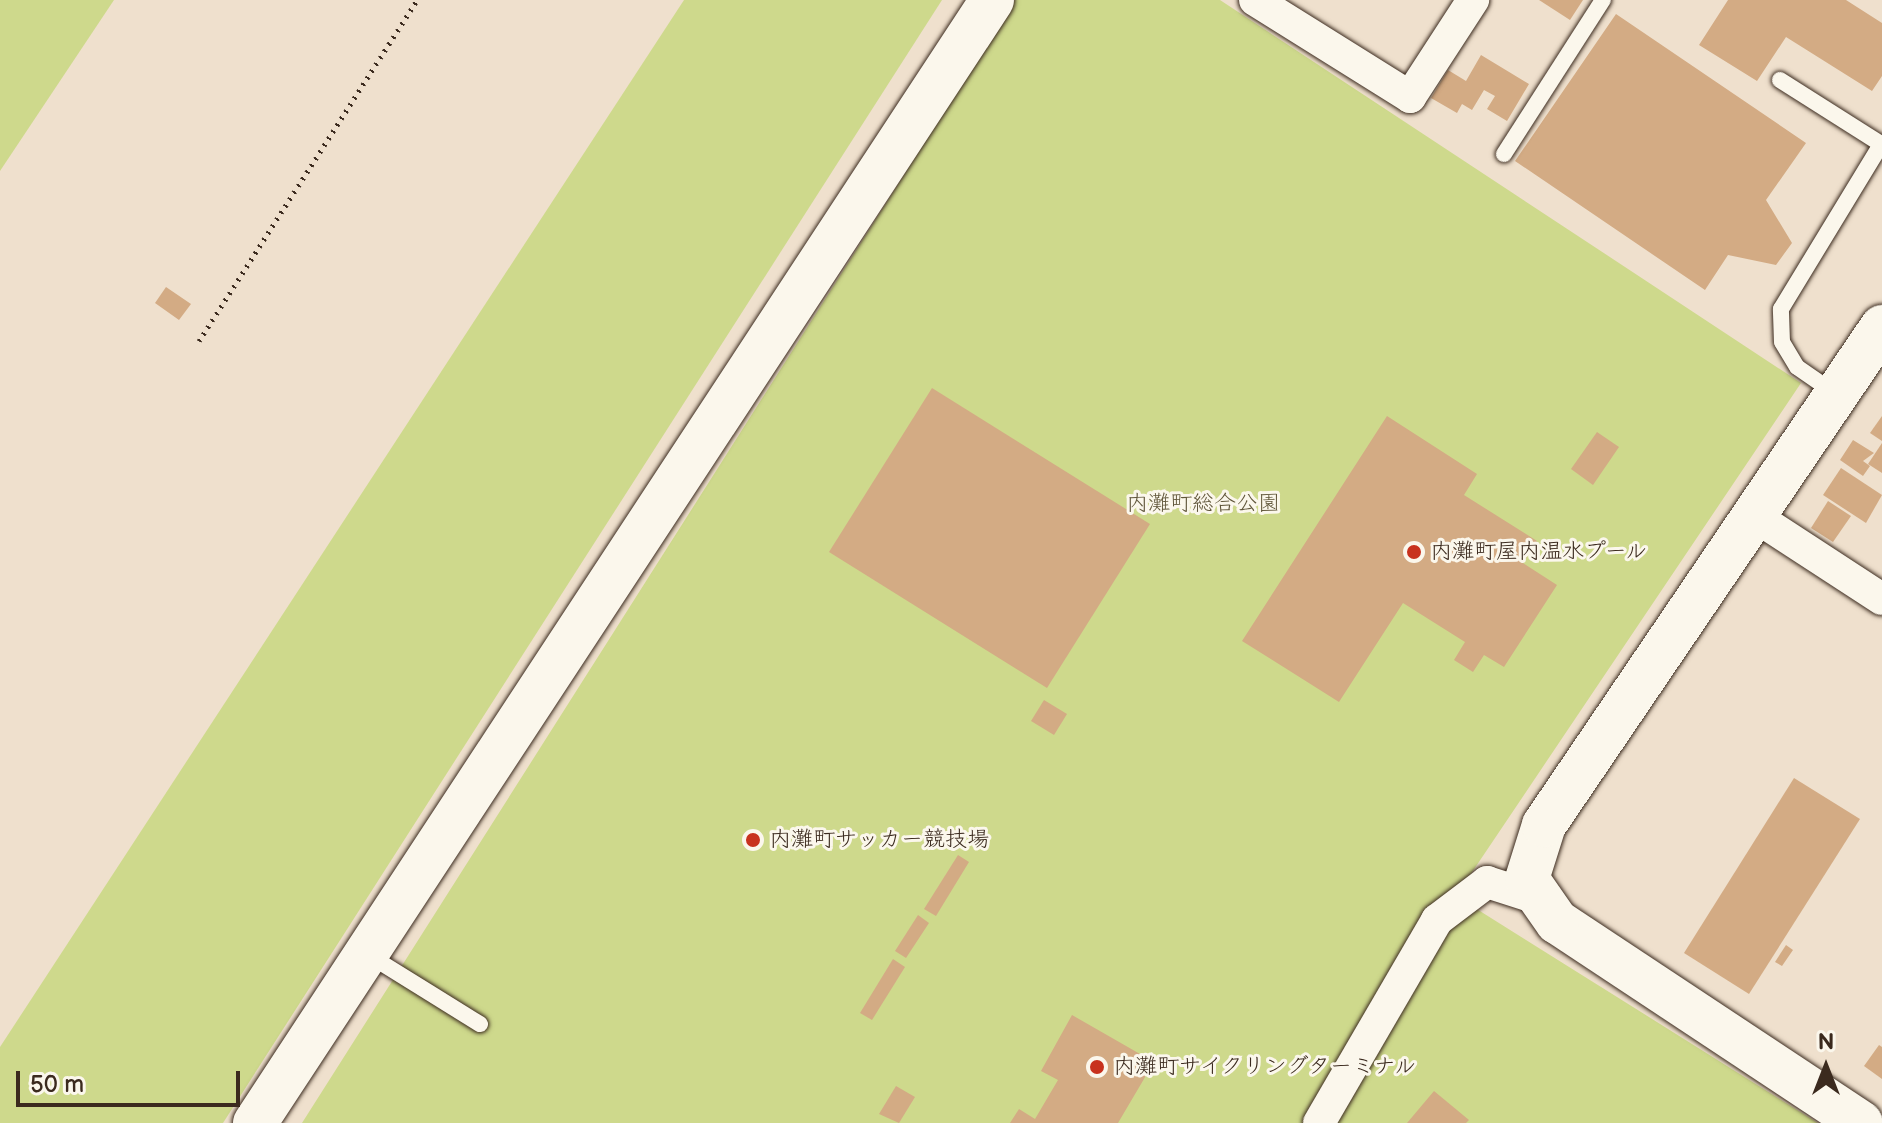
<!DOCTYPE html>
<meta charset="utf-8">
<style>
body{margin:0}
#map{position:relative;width:1882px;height:1123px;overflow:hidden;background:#efe0cd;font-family:"Balsamiq Sans","Klee One",sans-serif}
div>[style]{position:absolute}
.green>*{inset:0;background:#ced98c}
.building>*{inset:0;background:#d3ab84}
.path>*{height:5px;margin-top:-2.5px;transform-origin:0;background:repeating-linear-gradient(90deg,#3b2a1e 0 2px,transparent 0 8px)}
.roads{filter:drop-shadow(0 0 2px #3b2a1e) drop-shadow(0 0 2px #3b2a1e)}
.lane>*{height:16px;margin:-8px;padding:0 8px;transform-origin:8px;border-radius:8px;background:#fbf7ec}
.street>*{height:32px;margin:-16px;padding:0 16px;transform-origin:16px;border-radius:16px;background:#fbf7ec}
.secondary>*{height:44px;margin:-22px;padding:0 22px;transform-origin:22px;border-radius:22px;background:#fbf7ec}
.dots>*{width:22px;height:22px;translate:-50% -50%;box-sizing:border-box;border:4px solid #fbf7ec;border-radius:50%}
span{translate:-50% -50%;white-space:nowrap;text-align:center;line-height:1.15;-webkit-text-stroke:6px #fbf7ec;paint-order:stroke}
.park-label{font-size:22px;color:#60563a}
.poi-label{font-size:22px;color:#3b2a1e}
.left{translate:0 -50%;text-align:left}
.north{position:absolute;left:1786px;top:1027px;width:80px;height:80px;-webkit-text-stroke:6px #fbf7ec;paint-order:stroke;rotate:0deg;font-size:22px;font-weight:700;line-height:32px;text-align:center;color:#3b2a1e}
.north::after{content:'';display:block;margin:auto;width:28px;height:36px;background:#3b2a1e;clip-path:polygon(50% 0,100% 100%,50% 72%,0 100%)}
.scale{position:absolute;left:16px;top:1071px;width:224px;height:36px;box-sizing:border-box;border:4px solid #3b2a1e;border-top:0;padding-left:10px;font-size:24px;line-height:28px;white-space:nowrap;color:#3b2a1e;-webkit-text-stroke:6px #fbf7ec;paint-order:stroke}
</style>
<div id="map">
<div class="green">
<div style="clip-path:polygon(0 0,114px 0,0 171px)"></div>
<div style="clip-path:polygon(684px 0,942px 0,223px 1123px,0 1123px,0 1047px)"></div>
<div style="clip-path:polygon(1015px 0,1220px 0,1801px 383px,1456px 896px,1818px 1123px,302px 1123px)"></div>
</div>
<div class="building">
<div style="clip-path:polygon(1539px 0,1583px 0,1570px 20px)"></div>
<div style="clip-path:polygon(1728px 0,1846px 0,1882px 23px,1882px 76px,1872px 91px,1786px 37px,1757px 81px,1699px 45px)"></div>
<div style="clip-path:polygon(1616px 14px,1806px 143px,1766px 200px,1792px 243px,1776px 265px,1728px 255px,1705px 290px,1515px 161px)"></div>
<div style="clip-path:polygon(1481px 55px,1529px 84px,1507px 121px,1487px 109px,1495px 96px,1484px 90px,1472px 110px,1462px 104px,1457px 113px,1431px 98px,1448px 70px,1466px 81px)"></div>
<div style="clip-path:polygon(166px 287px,191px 304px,179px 320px,155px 303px)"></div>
<div style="clip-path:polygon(932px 388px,1150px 524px,1047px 688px,829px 552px)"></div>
<div style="clip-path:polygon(1387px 416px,1477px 474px,1464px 495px,1537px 541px,1523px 563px,1557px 585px,1504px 667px,1484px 655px,1473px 672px,1454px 660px,1465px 642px,1403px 603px,1339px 702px,1242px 641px)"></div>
<div style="clip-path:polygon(1882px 416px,1882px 441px,1870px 433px)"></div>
<div style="clip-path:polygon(1597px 432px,1619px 447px,1593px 485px,1571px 469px)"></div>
<div style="clip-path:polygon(1853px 440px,1874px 453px,1863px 461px,1870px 466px,1863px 476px,1840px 460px)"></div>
<div style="clip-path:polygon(1882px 443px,1882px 473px,1868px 464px)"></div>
<div style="clip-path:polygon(1841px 468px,1882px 495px,1866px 523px,1823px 495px)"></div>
<div style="clip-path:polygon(1828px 501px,1851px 516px,1833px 542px,1811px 528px)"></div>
<div style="clip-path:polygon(1044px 700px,1067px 714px,1054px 735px,1031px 721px)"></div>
<div style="clip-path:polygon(1794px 778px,1860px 819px,1749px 994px,1684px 953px)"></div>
<div style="clip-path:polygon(958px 855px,969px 862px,936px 916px,924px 909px)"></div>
<div style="clip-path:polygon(918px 915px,929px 923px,906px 958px,895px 951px)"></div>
<div style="clip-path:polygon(1786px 945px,1793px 950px,1782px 966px,1775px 962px)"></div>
<div style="clip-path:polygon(893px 959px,905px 967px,872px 1020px,860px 1013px)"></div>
<div style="clip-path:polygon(1072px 1015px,1154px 1062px,1118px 1123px,1010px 1123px,1019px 1109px,1035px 1119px,1058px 1080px,1041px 1071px)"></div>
<div style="clip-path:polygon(1879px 1045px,1882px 1047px,1882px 1079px,1864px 1066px)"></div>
<div style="clip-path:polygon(896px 1086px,915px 1097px,899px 1123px,879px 1114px)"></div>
<div style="clip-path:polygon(1434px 1091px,1469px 1120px,1466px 1123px,1407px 1123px)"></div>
</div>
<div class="path">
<div style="left:199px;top:341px;width:405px;rotate:-57.4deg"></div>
</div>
<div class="roads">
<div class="lane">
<div style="left:1780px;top:80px;width:120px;rotate:32.4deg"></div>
<div style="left:1504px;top:154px;width:183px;rotate:-57.3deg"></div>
<div style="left:1836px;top:394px;width:47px;rotate:-145.3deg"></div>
<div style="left:1797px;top:367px;width:29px;rotate:-121deg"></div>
<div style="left:1782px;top:342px;width:33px;rotate:-92deg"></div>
<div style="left:1781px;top:309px;width:194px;rotate:-58.7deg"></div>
<div style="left:367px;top:954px;width:133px;rotate:31.8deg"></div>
</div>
<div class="street">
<div style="left:1255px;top:0;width:183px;rotate:32deg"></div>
<div style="left:1410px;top:97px;width:116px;rotate:-57deg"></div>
<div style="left:1756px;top:517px;width:150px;rotate:33.1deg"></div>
<div style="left:1319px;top:1123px;width:235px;rotate:-59.8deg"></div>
<div style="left:1437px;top:920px;width:63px;rotate:-37.2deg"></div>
<div style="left:1487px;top:882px;width:49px;rotate:17.7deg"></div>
</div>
<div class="secondary">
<div style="left:255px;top:1123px;width:1343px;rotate:-56.72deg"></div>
<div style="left:1861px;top:1123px;width:364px;rotate:-146.5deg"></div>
<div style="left:1557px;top:922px;width:52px;rotate:-124.9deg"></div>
<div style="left:1527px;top:879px;width:57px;rotate:-72.5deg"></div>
<div style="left:1544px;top:825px;width:602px;rotate:-55.83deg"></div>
</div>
</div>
<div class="dots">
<div style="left:1414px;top:552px;background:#c8321e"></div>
<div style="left:753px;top:840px;background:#c8321e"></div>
<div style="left:1097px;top:1067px;background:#c8321e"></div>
</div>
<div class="park-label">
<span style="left:1203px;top:504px">内灘町総合公園</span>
</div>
<div class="poi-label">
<span class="left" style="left:1430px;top:552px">内灘町屋内温水プール</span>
<span class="left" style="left:769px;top:840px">内灘町サッカー競技場</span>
<span class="left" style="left:1113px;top:1067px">内灘町サイクリングターミナル</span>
</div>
<div class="north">N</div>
<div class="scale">50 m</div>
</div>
